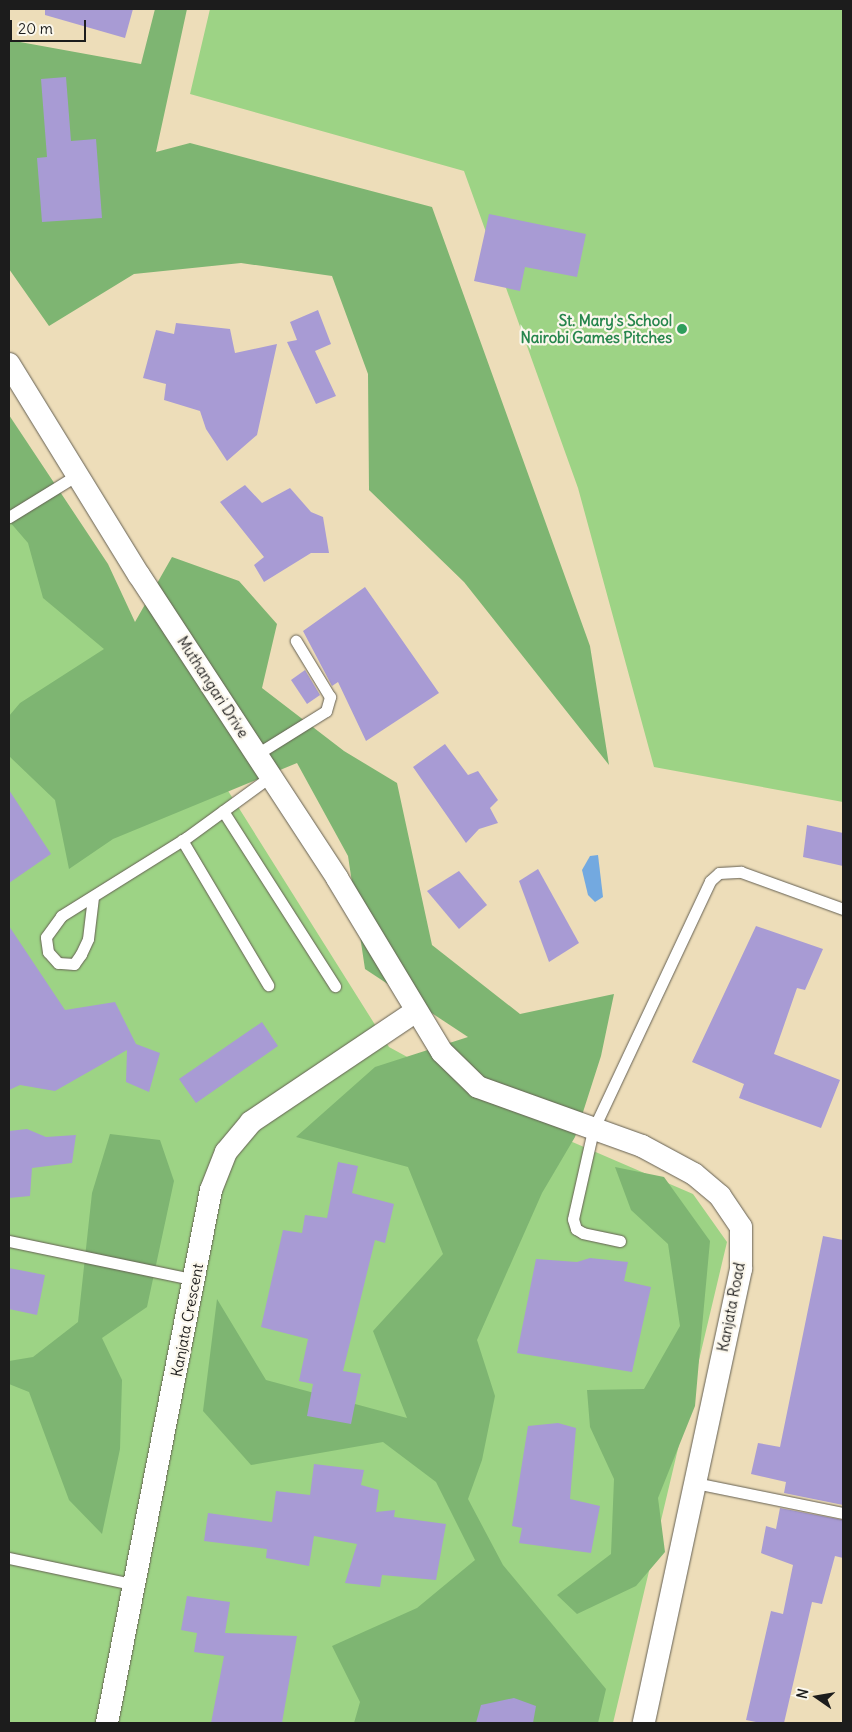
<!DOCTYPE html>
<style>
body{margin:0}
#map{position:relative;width:852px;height:1732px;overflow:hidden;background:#edddb9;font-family:Delius,sans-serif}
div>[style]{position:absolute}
.green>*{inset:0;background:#9dd385}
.forest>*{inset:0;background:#7eb572}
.water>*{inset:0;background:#73a9e0}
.building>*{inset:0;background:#a89bd4}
.roads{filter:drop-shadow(0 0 1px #656053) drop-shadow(0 0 1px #656053)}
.lane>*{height:11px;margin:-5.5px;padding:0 5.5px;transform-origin:5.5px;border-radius:5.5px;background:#fff}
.street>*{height:22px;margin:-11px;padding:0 11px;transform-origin:11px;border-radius:11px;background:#fff}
.dots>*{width:14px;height:14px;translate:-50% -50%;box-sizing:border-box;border:2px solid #fbf7ec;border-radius:50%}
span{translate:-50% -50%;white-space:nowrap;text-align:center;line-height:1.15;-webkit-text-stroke:4.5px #fbf7ec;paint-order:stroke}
.leisure-label{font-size:15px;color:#27864d;font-weight:700}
.right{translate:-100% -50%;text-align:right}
.street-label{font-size:15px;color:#1c1c1c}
.frame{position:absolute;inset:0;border:10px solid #1c1c1c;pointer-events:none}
.north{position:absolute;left:792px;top:1672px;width:50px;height:50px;-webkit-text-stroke:4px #fbf7ec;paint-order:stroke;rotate:283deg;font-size:14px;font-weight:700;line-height:20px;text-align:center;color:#1c1c1c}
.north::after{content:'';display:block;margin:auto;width:18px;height:22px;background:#1c1c1c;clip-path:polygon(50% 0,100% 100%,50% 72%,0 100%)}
.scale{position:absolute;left:10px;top:20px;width:76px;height:22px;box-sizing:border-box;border:2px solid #1c1c1c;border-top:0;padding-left:6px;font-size:15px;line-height:18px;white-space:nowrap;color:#1c1c1c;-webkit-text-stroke:4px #fbf7ec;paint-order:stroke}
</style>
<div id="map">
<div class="green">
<div style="clip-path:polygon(210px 9px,843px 9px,843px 802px,654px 767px,578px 488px,464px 171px,190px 94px)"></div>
<div style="clip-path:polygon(22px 463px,389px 1047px,526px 1122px,693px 1194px,727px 1242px,613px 1723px,9px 1723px,9px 464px)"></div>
</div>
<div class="forest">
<div style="clip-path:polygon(155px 9px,187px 9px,156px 152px,190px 143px,432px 207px,590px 646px,609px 765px,464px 582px,369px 490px,368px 374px,332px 276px,241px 263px,134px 274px,49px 326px,9px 269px,9px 40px,141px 64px)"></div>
<div style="clip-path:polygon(9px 415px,108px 564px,135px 622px,172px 557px,239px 581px,277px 624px,262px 688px,344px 751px,397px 783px,432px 945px,520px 1014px,614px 994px,601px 1056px,575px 1137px,542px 1193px,477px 1340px,495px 1396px,482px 1460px,468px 1499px,503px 1565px,606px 1689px,598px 1723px,354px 1723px,360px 1702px,332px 1646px,417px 1608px,475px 1560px,436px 1482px,383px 1442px,251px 1465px,203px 1411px,217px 1299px,266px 1380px,407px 1418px,373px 1331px,443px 1254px,408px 1167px,296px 1137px,375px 1067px,468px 1037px,365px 969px,348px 856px,297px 763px,113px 839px,69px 869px,55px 800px,9px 756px,9px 716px,20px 703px,104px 649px,43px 598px,28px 543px,9px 521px)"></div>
<div style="clip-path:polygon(110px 1134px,160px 1140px,174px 1181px,147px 1307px,102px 1338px,122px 1380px,120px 1449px,102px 1534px,69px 1500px,29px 1392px,9px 1384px,9px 1361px,33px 1357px,78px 1322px,92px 1193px)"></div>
<div style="clip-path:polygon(615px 1167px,664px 1177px,710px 1241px,700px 1349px,695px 1406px,658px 1498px,665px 1552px,636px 1586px,577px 1614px,557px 1595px,611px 1554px,614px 1479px,590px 1427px,587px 1390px,644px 1389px,680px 1326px,668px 1244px,631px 1210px)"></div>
</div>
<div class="water">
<div style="clip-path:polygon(598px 855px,603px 897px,595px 902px,588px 895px,582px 870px,590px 856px)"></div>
</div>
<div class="building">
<div style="clip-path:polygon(45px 9px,133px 9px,125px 38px,45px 15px)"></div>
<div style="clip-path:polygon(66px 77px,71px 141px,96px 139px,102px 218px,42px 222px,37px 158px,47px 157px,41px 79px)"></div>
<div style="clip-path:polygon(489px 214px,586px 234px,577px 277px,525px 267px,520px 291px,474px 281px)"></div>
<div style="clip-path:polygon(318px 310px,331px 344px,315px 351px,336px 396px,316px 404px,287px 342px,297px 340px,290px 322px)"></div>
<div style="clip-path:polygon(176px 323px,230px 329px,235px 353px,277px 344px,257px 435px,227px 461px,206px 429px,200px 411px,164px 400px,166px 384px,143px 378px,156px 330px,174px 334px)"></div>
<div style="clip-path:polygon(245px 485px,262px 503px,290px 488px,311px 512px,323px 517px,329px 553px,311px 553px,264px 582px,254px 565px,264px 557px,220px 502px)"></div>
<div style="clip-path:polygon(365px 587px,439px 693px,366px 741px,338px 682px,332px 686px,303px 631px)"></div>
<div style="clip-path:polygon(305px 670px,320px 695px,307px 704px,291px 680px)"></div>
<div style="clip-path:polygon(445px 744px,468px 775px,478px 771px,498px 800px,490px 808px,498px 823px,479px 829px,466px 843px,413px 767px)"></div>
<div style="clip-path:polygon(9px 790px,51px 854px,9px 883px)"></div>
<div style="clip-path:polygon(807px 825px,843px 833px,843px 866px,803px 857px)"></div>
<div style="clip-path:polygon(538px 869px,579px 943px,549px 962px,519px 881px)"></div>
<div style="clip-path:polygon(459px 871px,487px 905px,459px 929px,427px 891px)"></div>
<div style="clip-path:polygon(9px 926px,65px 1010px,115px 1002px,136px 1044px,160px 1053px,149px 1092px,126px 1082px,127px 1050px,55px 1091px,20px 1085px,9px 1090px)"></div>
<div style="clip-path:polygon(756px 926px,823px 949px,805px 990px,797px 988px,774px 1054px,840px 1080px,821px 1128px,739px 1098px,744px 1084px,692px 1062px)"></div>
<div style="clip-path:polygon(262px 1022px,278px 1046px,196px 1103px,179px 1079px)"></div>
<div style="clip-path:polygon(27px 1129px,46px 1137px,76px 1135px,72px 1163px,32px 1168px,30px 1196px,9px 1198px,9px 1131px)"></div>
<div style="clip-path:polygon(338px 1162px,358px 1166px,352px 1193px,394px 1204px,385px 1243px,375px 1240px,343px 1371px,361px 1374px,351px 1424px,307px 1416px,313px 1384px,299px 1381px,308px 1339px,261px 1327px,283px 1230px,302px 1233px,305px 1215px,327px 1218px)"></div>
<div style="clip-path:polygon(823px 1236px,843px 1240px,843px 1505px,784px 1493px,786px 1482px,751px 1474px,758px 1443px,780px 1447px)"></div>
<div style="clip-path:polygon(590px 1258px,628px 1262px,624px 1281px,651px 1287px,632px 1372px,517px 1353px,536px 1259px,577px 1262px)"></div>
<div style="clip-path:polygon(9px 1268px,45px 1275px,37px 1315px,9px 1309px)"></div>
<div style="clip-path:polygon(558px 1423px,576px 1428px,570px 1499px,600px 1506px,591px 1553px,519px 1543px,522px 1528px,512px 1526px,528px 1426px)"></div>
<div style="clip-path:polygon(314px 1464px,364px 1470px,361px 1485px,379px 1490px,376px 1512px,395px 1510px,394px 1517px,446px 1524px,436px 1580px,382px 1575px,380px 1587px,345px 1583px,357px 1544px,314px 1536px,309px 1566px,266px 1558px,267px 1549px,204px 1541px,208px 1513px,272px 1522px,276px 1491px,310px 1495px)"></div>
<div style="clip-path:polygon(780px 1508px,843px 1520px,843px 1558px,835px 1556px,822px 1604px,812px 1602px,784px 1723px,761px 1723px,746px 1720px,771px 1611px,783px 1614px,793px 1565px,761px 1553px,766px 1526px,776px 1529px)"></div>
<div style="clip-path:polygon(187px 1596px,230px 1602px,225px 1633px,297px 1636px,282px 1723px,211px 1723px,224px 1656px,194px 1652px,197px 1633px,181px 1630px)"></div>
<div style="clip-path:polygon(514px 1698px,536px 1706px,533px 1723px,476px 1723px,481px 1705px)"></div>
</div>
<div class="roads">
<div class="lane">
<div style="left:9px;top:517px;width:80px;rotate:-31.7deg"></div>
<div style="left:257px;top:754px;width:81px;rotate:-31.9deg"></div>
<div style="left:326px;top:711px;width:15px;rotate:-74deg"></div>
<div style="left:330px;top:697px;width:66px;rotate:-121.3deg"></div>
<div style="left:223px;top:811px;width:208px;rotate:57.4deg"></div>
<div style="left:182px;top:840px;width:169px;rotate:59.3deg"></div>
<div style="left:93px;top:897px;width:42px;rotate:96.8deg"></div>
<div style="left:88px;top:939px;width:17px;rotate:115deg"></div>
<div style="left:81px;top:954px;width:12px;rotate:125deg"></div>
<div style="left:74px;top:964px;width:16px;rotate:-176deg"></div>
<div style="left:58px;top:963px;width:15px;rotate:-132deg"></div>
<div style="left:48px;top:952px;width:15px;rotate:-98deg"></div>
<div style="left:46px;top:937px;width:26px;rotate:-54deg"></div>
<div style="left:61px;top:916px;width:147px;rotate:-32deg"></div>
<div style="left:186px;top:838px;width:105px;rotate:-36.1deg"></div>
<div style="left:9px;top:1241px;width:190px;rotate:11.8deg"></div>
<div style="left:620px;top:1241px;width:38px;rotate:-168deg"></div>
<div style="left:583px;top:1233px;width:8px;rotate:-150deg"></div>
<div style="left:576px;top:1229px;width:10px;rotate:-107deg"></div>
<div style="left:573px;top:1219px;width:91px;rotate:-77.3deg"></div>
<div style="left:593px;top:1130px;width:275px;rotate:-64.8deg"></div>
<div style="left:710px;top:881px;width:12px;rotate:-42deg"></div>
<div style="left:719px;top:873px;width:22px;rotate:-3deg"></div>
<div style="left:741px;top:872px;width:109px;rotate:19.9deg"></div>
<div style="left:695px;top:1483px;width:151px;rotate:11.5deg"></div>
<div style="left:9px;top:1558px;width:130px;rotate:12deg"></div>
</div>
<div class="street">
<div style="left:9px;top:364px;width:248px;rotate:58.4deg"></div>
<div style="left:139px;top:575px;width:362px;rotate:56.8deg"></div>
<div style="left:337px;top:878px;width:203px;rotate:58.9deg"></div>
<div style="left:442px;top:1052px;width:50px;rotate:44.2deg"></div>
<div style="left:478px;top:1087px;width:174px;rotate:19.8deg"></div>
<div style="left:642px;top:1146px;width:59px;rotate:28.3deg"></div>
<div style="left:694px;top:1174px;width:34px;rotate:40deg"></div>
<div style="left:720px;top:1196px;width:37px;rotate:56deg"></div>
<div style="left:741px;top:1227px;width:42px;rotate:90deg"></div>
<div style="left:741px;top:1269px;width:464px;rotate:102.1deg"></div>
<div style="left:107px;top:1723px;width:543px;rotate:-78.96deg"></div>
<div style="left:211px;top:1190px;width:41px;rotate:-68.5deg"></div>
<div style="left:226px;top:1152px;width:39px;rotate:-50deg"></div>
<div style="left:251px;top:1122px;width:199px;rotate:-33.9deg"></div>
</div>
</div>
<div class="dots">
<div style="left:682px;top:329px;background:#2e9e5b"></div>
</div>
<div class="leisure-label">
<span class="right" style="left:672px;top:329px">St. Mary's School<br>Nairobi Games Pitches</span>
</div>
<div class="street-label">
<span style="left:213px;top:687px;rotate:57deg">Muthangari Drive</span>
<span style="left:731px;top:1307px;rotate:-79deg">Kanjata Road</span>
<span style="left:187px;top:1320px;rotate:-79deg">Kanjata Crescent</span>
</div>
<div class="frame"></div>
<div class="north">N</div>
<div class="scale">20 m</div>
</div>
